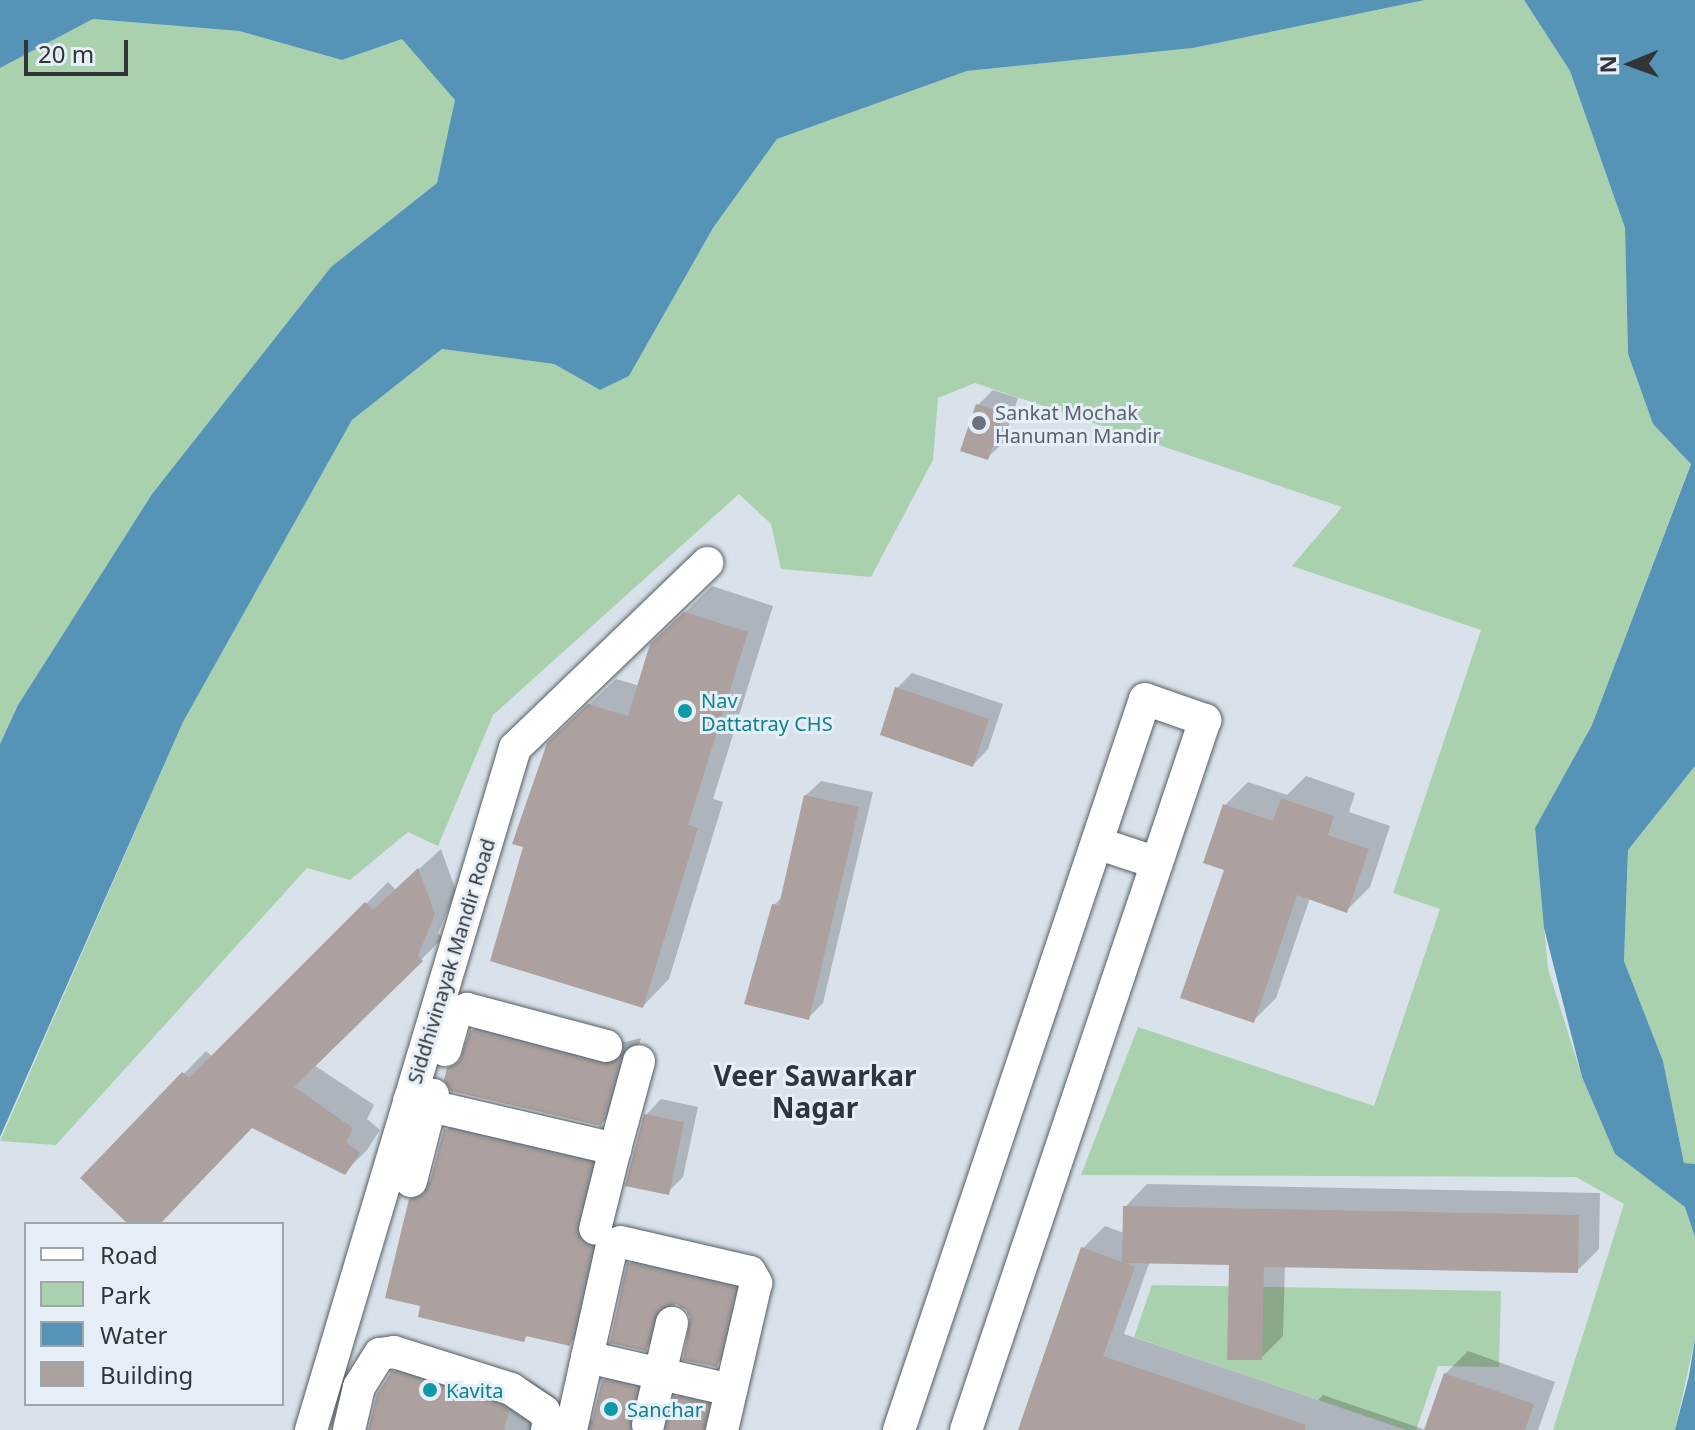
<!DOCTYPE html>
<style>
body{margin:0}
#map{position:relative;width:1695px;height:1430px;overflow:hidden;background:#d9e2ea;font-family:"Noto Sans",sans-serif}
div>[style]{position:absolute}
.green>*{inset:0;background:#aad1ae}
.water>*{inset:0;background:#5594b6}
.shadow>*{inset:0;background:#0003}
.building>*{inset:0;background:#ada19f}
.roads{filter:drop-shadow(0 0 2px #565e65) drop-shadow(0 0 2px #565e65)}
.minor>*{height:32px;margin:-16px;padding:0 16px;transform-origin:16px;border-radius:16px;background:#fff}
.dots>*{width:22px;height:22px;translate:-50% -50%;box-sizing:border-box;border:4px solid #e6eff7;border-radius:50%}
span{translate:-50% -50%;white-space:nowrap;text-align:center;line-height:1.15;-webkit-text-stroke:6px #e6eff7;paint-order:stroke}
.worship-label{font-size:20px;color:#5b616d}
.left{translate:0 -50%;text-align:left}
.culture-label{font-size:20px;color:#0d838f}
.street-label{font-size:20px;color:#313538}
.district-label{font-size:28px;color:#2e353b;font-weight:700}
.legend{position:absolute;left:24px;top:1222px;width:260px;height:184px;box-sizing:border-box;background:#e6eff7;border:2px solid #9ea5ab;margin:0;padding:10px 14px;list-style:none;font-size:24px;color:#313538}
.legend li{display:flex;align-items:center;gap:16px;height:40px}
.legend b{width:40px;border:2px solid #9ea5ab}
.north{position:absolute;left:1591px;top:24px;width:80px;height:80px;-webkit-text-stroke:6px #e6eff7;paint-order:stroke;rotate:269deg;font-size:22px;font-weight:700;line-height:32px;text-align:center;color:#313538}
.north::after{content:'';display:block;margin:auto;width:28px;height:36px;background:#313538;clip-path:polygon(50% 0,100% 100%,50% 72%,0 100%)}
.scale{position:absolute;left:24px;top:40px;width:104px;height:36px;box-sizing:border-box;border:4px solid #313538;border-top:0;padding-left:10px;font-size:24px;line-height:28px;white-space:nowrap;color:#313538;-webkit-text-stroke:6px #e6eff7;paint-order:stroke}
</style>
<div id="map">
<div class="green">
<div style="clip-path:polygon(1425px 0,1524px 0,1570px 71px,1625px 228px,1628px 354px,1653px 424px,1691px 463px,1592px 725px,1535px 828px,1548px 969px,1582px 1077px,1615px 1154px,1686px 1207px,1695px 1237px,1695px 1339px,1675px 1430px,1553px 1430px,1624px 1204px,1576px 1177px,1081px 1175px,1138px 1027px,1374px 1106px,1440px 909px,1393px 893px,1481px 630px,1292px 566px,1342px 507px,975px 383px,938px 398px,933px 460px,871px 577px,781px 569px,771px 524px,739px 494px,493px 715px,438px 846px,408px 832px,350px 880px,307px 868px,56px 1145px,0 1141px,183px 722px,352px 420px,442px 349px,554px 364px,600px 390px,629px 376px,713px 228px,777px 139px,967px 71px,1193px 48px)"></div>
<div style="clip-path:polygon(93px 19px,239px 31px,342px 60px,402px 38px,456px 100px,437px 183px,331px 267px,152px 494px,18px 705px,0 744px,0 68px)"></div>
<div style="clip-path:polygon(1695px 766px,1695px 1164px,1684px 1163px,1663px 1061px,1624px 961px,1628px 850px)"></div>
<div style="clip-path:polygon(1152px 1285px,1501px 1291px,1499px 1367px,1438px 1366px,1416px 1430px,1406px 1430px,1134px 1337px)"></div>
</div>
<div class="water">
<div style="clip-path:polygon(0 0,1425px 0,1193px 48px,967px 71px,777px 139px,713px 228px,629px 376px,600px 390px,554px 364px,442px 349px,352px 420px,183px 722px,0 1137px,0 744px,18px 705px,152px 494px,331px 267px,437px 183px,455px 100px,402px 39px,342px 60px,239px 31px,93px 19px,0 68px)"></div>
<div style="clip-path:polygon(1524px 0,1695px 0,1695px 766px,1628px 850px,1624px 961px,1663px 1061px,1684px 1163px,1695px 1164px,1695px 1237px,1685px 1207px,1615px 1154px,1582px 1077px,1544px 928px,1535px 828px,1592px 725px,1691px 464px,1653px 424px,1628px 354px,1625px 228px,1570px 71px)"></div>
<div style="clip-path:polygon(1695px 1339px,1695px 1430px,1675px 1430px,1689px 1376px)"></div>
</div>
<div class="shadow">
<div style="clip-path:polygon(993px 390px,1018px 398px,1003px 443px,987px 458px,978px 405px)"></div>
<div style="clip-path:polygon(712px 586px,773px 606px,713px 799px,723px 802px,669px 979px,643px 1006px,576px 717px,616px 679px,640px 686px,652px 645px)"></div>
<div style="clip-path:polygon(912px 673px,1003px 704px,988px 749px,973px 765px,897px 688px)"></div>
<div style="clip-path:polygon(1306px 776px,1355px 793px,1349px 812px,1390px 826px,1370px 887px,1347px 910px,1310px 898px,1276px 998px,1253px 1021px,1227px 869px,1225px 805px,1248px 782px,1287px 795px)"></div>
<div style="clip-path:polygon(821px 781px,873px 792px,823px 1003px,808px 1018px,774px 905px,783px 896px,805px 796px)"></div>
<div style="clip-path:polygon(441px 849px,456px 891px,438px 933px,443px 938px,314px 1065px,374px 1105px,367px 1119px,380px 1130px,367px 1150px,345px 1172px,252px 1126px,157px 1224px,131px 1224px,83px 1177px,206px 1051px,213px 1057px,388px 882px,396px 890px)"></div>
<div style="clip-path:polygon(495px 1008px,625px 1042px,641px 1038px,624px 1101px,601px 1124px,449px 1070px,466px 1053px,472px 1031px)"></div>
<div style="clip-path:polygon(661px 1099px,698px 1107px,683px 1177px,668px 1192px,646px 1115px)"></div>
<div style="clip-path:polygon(469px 1107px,614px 1140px,604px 1219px,614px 1224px,592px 1321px,569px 1344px,529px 1334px,524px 1339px,422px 1304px,411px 1200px,433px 1178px,446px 1130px)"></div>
<div style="clip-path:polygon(1147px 1184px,1600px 1193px,1599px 1249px,1577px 1271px,1285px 1265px,1283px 1336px,1261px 1358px,1231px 1263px,1150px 1261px,1124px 1334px,1318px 1400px,1323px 1395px,1426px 1430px,1020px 1430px,1083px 1248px,1105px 1226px,1124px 1233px,1125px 1207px)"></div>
<div style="clip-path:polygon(652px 1241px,757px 1265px,739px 1342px,716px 1365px,687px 1308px,675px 1302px,668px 1326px,645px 1349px,629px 1264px)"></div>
<div style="clip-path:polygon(420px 1346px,530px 1380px,555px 1397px,559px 1416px,593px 1420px,603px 1381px,630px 1354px,661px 1412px,670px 1417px,676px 1398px,703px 1371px,736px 1430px,370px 1430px,393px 1373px)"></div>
<div style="clip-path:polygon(1468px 1351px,1555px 1382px,1538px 1430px,1426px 1430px,1445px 1374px)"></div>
</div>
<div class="building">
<div style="clip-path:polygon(976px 404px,1004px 413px,988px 460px,960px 451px)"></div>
<div style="clip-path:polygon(684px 612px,748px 632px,688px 825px,698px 828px,643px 1008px,490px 961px,523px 847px,512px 844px,547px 743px,588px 704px,628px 716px,650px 644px)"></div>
<div style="clip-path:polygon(895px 687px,989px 719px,973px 767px,880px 735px)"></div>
<div style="clip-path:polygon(804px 795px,859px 807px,809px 1020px,744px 1004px,772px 904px,779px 905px)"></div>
<div style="clip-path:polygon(1281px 798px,1334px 816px,1328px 835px,1369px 849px,1347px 913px,1297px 895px,1254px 1023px,1180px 998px,1224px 870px,1203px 863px,1223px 804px,1273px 821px)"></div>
<div style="clip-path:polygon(418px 868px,435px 914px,418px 956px,423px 961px,294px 1087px,353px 1128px,346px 1142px,360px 1153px,345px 1175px,252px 1128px,160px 1224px,128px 1224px,80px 1178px,182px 1072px,189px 1078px,365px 902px,373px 910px)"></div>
<div style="clip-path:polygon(470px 1030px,601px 1064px,620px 1059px,601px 1126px,451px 1091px,444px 1080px,447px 1068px,459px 1063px)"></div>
<div style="clip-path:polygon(644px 1114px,684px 1122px,669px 1195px,625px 1186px)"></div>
<div style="clip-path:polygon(444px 1129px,592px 1163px,576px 1225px,581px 1242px,592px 1248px,570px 1346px,526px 1336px,524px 1342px,418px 1317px,420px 1306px,385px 1298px,409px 1199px,424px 1195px,429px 1186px)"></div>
<div style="clip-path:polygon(1123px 1206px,1579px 1215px,1578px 1273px,1264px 1267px,1262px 1360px,1227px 1360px,1229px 1265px,1125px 1263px,1135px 1267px,1103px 1356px,1306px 1425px,1305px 1430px,1018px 1430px,1081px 1247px,1122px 1262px)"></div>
<div style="clip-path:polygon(627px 1263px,735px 1288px,717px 1367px,683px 1360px,690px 1318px,686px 1310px,676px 1304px,658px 1311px,646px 1351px,610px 1343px)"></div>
<div style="clip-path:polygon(392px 1371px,503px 1406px,509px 1411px,504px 1430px,368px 1430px,377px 1394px)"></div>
<div style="clip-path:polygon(1444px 1373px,1534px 1404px,1525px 1430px,1424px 1430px)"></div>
<div style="clip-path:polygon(602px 1380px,637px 1388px,630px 1430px,590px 1430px)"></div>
<div style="clip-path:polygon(674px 1396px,708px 1404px,704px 1430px,666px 1430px)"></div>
</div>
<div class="roads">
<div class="minor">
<div style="left:1097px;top:843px;width:63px;rotate:18.4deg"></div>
<div style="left:445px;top:1050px;width:37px;rotate:-74deg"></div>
<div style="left:455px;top:1014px;width:13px;rotate:-23deg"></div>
<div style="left:467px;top:1009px;width:144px;rotate:14.9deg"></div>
<div style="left:409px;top:1101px;width:212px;rotate:13.1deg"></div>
<div style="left:615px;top:1149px;width:82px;rotate:104deg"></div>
<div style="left:615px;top:1149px;width:91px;rotate:-74.7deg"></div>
<div style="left:411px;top:1181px;width:89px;rotate:-75.7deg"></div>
<div style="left:587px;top:1357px;width:148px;rotate:12.9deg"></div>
<div style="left:648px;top:1425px;width:105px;rotate:-76.8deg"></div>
<div style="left:311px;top:1430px;width:712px;rotate:-73.35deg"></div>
<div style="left:515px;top:748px;width:267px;rotate:-43.9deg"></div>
<div style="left:349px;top:1430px;width:44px;rotate:-76.9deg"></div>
<div style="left:359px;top:1387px;width:39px;rotate:-58deg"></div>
<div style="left:380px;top:1354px;width:14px;rotate:-8deg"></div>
<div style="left:394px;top:1352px;width:123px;rotate:17.5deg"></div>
<div style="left:511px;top:1389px;width:40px;rotate:34deg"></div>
<div style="left:544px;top:1411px;width:13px;rotate:67deg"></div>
<div style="left:549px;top:1423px;width:7px;rotate:106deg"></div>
<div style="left:571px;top:1430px;width:189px;rotate:-77.5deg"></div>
<div style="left:612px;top:1245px;width:9px;rotate:-18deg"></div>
<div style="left:621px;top:1242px;width:132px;rotate:13.1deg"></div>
<div style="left:750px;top:1272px;width:13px;rotate:61deg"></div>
<div style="left:756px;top:1283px;width:151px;rotate:103deg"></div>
<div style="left:899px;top:1430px;width:771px;rotate:-71.4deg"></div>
<div style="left:1145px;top:699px;width:64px;rotate:19.3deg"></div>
<div style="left:1205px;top:720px;width:749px;rotate:108.6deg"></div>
</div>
</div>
<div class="dots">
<div style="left:979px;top:423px;background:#6b7280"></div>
<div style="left:685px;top:711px;background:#0f9aa8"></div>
<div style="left:430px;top:1390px;background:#0f9aa8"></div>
<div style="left:611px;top:1409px;background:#0f9aa8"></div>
</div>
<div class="worship-label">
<span class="left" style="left:995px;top:424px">Sankat Mochak<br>Hanuman Mandir</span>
</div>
<div class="culture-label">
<span class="left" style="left:701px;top:712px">Nav<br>Dattatray CHS</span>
<span class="left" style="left:446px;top:1390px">Kavita</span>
<span class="left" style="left:627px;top:1409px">Sanchar</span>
</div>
<div class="street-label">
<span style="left:451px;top:961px;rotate:-73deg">Siddhivinayak Mandir Road</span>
</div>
<div class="district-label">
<span style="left:815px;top:1091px">Veer Sawarkar<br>Nagar</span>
</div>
<ul class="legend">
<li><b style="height:10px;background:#fff"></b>Road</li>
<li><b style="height:22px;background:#aad1ae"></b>Park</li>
<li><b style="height:22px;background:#5594b6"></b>Water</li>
<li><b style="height:22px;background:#ada19f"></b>Building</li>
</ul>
<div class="north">N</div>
<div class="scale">20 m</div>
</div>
